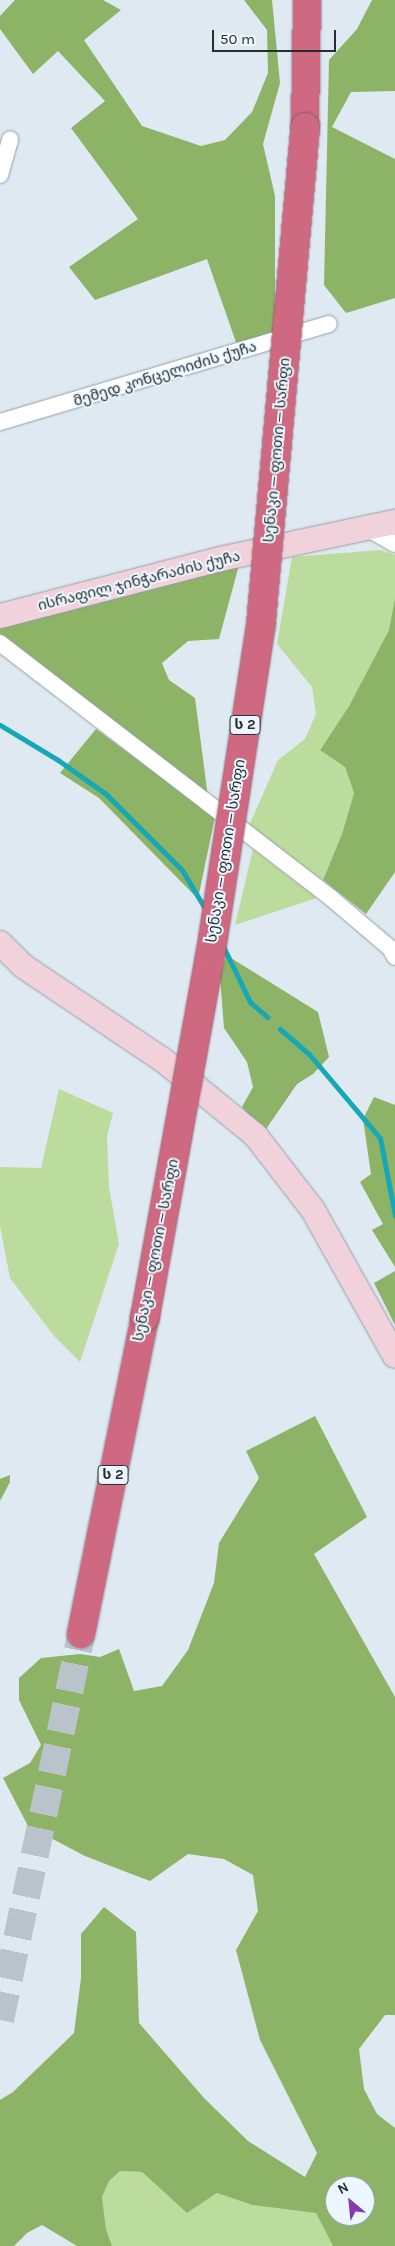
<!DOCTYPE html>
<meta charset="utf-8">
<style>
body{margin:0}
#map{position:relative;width:395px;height:2246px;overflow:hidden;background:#dee9f1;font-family:Karla,"Noto Sans Georgian",sans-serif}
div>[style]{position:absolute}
.green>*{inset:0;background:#bbdc9c}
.forest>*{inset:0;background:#8db367}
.stream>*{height:5px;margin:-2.5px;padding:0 2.5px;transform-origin:2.5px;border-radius:2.5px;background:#16a8b6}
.highway-tunnel>*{height:28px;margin-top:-14px;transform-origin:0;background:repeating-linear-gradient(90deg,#bac3ca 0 28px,transparent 0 42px)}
.roads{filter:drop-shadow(0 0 1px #959fa7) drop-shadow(0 0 1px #959fa7)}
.street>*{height:16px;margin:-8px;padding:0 8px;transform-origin:8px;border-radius:8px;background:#fff}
.secondary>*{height:24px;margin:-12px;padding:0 12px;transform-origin:12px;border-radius:12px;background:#f1d2da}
.highway>*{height:28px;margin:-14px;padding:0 14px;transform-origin:14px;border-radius:14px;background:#cf6982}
.bridges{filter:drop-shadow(0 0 1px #955465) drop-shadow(0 0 1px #955465)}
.highway-bridge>*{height:28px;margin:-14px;padding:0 14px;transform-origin:14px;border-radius:14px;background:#cf6982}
span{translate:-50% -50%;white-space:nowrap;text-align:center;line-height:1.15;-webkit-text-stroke:4px #ebf6fe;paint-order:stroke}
.shield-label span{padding:1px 4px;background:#ebf6fe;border:1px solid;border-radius:4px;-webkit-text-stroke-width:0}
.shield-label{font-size:14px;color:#292d30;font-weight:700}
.street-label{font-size:15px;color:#292d30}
.north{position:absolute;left:325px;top:2176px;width:50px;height:50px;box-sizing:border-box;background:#ebf6fe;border:1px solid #9da6ac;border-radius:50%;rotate:332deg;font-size:14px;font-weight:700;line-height:20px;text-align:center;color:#292d30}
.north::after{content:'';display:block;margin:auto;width:18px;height:22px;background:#843bad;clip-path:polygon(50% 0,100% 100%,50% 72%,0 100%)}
.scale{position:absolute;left:212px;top:30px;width:124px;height:22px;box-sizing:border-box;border:2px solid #292d30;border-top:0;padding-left:6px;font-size:15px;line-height:18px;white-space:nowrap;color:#292d30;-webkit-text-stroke:4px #ebf6fe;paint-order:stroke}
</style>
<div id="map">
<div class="green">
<div style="clip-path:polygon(380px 550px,395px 555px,395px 598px,389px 630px,349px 706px,320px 749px,345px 767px,354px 793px,342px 834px,323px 880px,248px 828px,278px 760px,305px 739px,316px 714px,312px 687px,277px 644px,292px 557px)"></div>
<div style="clip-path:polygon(253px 849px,317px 898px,235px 925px)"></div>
<div style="clip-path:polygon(59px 1089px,113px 1113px,107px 1136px,109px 1187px,119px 1244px,80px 1362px,54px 1336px,10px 1278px,0 1226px,0 1167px,41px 1168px)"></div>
<div style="clip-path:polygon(120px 2171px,142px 2172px,187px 2213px,217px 2193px,252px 2205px,316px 2213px,333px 2246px,112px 2246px,106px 2229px,102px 2197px,109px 2181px)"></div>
</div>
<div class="forest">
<div style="clip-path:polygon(15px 0,103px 0,121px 10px,84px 40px,142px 126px,201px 146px,225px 140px,252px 112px,268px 73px,267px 30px,244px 0,272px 0,280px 83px,263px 144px,275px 196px,275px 307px,284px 337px,239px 351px,207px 259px,95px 300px,69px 267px,138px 219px,71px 128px,105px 101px,58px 51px,33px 74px,0 29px,0 16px)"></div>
<div style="clip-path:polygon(372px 0,395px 0,395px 91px,351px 92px,332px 127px,395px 159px,395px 298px,346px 313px,324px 285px,329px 60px,357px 29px)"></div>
<div style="clip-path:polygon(239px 565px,219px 639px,188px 641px,162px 663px,169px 680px,195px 698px,208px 797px,0 634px,0 624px)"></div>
<div style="clip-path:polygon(395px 598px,395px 872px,366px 914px,323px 880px,342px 834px,354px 793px,345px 767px,320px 750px,349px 706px,389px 630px)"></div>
<div style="clip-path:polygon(96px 729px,215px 817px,198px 899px,99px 798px,60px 773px)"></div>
<div style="clip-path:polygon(226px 955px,318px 1012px,329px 1057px,313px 1074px,297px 1084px,264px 1132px,242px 1107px,253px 1087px,247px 1062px,224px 1028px,220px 977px)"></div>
<div style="clip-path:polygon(374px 1097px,395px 1105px,395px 1267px,372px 1230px,383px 1224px,360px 1182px,371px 1174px,363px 1119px)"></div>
<div style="clip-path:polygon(395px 1271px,395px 1325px,374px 1283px)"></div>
<div style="clip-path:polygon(evenodd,315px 1416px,367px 1517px,314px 1554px,395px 1697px,395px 2015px,385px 2015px,359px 2049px,364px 2089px,377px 2114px,395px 2128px,395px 2246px,333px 2246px,316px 2213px,252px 2205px,217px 2193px,187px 2213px,142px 2172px,120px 2171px,109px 2181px,102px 2197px,106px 2229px,112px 2246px,77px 2246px,42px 2225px,27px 2233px,14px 2246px,0 2246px,0 2100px,13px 2092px,74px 2033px,81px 1978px,81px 1934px,104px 1907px,136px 1932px,139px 2023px,204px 2098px,248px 2141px,305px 2177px,317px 2153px,260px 2040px,236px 1950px,258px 1911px,253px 1875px,224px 1859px,188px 1854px,150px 1881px,121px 1870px,85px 1856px,28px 1826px,3px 1778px,30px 1763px,41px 1745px,19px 1700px,19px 1678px,41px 1658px,80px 1654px,100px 1657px,119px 1649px,134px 1691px,162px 1686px,188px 1650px,214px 1583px,219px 1543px,259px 1478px,246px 1451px,315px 1416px,335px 2186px,365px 2186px,365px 2216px,335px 2216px,335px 2186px)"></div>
<div style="clip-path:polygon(10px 1475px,10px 1482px,0 1501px,0 1479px)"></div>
</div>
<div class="stream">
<div style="left:0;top:725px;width:68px;rotate:31.1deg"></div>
<div style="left:58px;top:760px;width:59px;rotate:35.3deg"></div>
<div style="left:106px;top:794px;width:107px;rotate:45deg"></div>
<div style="left:182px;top:870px;width:49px;rotate:59.2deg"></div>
<div style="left:222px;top:944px;width:64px;rotate:64.2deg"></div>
<div style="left:250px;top:1002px;width:23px;rotate:41deg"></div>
<div style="left:280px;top:1029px;width:38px;rotate:41deg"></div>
<div style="left:309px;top:1054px;width:110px;rotate:49.8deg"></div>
<div style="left:380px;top:1138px;width:79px;rotate:79.1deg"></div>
</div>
<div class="highway-tunnel">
<div style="left:0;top:2020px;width:394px;rotate:-78.1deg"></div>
</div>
<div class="roads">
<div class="street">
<div style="left:0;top:175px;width:37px;rotate:-74deg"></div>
<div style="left:0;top:422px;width:343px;rotate:-16.6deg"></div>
<div style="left:367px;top:528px;width:32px;rotate:30deg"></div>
<div style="left:0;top:643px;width:418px;rotate:37.6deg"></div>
<div style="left:331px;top:898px;width:77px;rotate:40.3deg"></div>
<div style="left:390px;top:948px;width:10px;rotate:61deg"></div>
</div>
<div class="secondary">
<div style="left:0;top:616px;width:232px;rotate:-14.5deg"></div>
<div style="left:225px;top:558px;width:174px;rotate:-12deg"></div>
<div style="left:0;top:943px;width:33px;rotate:45deg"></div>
<div style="left:23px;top:966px;width:169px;rotate:33.9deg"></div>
<div style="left:163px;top:1060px;width:119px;rotate:39.2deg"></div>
<div style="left:255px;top:1135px;width:95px;rotate:52.3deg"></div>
<div style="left:313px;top:1210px;width:167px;rotate:60.7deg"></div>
</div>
<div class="highway">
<div style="left:305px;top:127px;width:127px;rotate:-89.1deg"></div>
<div style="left:81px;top:1634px;width:323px;rotate:-78.6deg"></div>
</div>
</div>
<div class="bridges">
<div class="highway-bridge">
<div style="left:145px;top:1317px;width:372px;rotate:-79.8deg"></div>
<div style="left:211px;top:951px;width:332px;rotate:-81.3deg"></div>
<div style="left:261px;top:623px;width:498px;rotate:-84.9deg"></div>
</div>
</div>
<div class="shield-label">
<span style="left:245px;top:725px">ს 2</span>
<span style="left:113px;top:1475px">ს 2</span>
</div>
<div class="street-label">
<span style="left:165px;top:374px;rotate:-17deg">მემედ კონცელიძის ქუჩა</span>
<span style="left:277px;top:450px;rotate:-85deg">სენაკი — ფოთი — სარფი</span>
<span style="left:139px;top:581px;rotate:-14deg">ისრაფილ ჯინჭარაძის ქუჩა</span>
<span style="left:226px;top:851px;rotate:-81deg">სენაკი — ფოთი — სარფი</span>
<span style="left:156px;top:1250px;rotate:-79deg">სენაკი — ფოთი — სარფი</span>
</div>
<div class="north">N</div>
<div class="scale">50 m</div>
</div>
